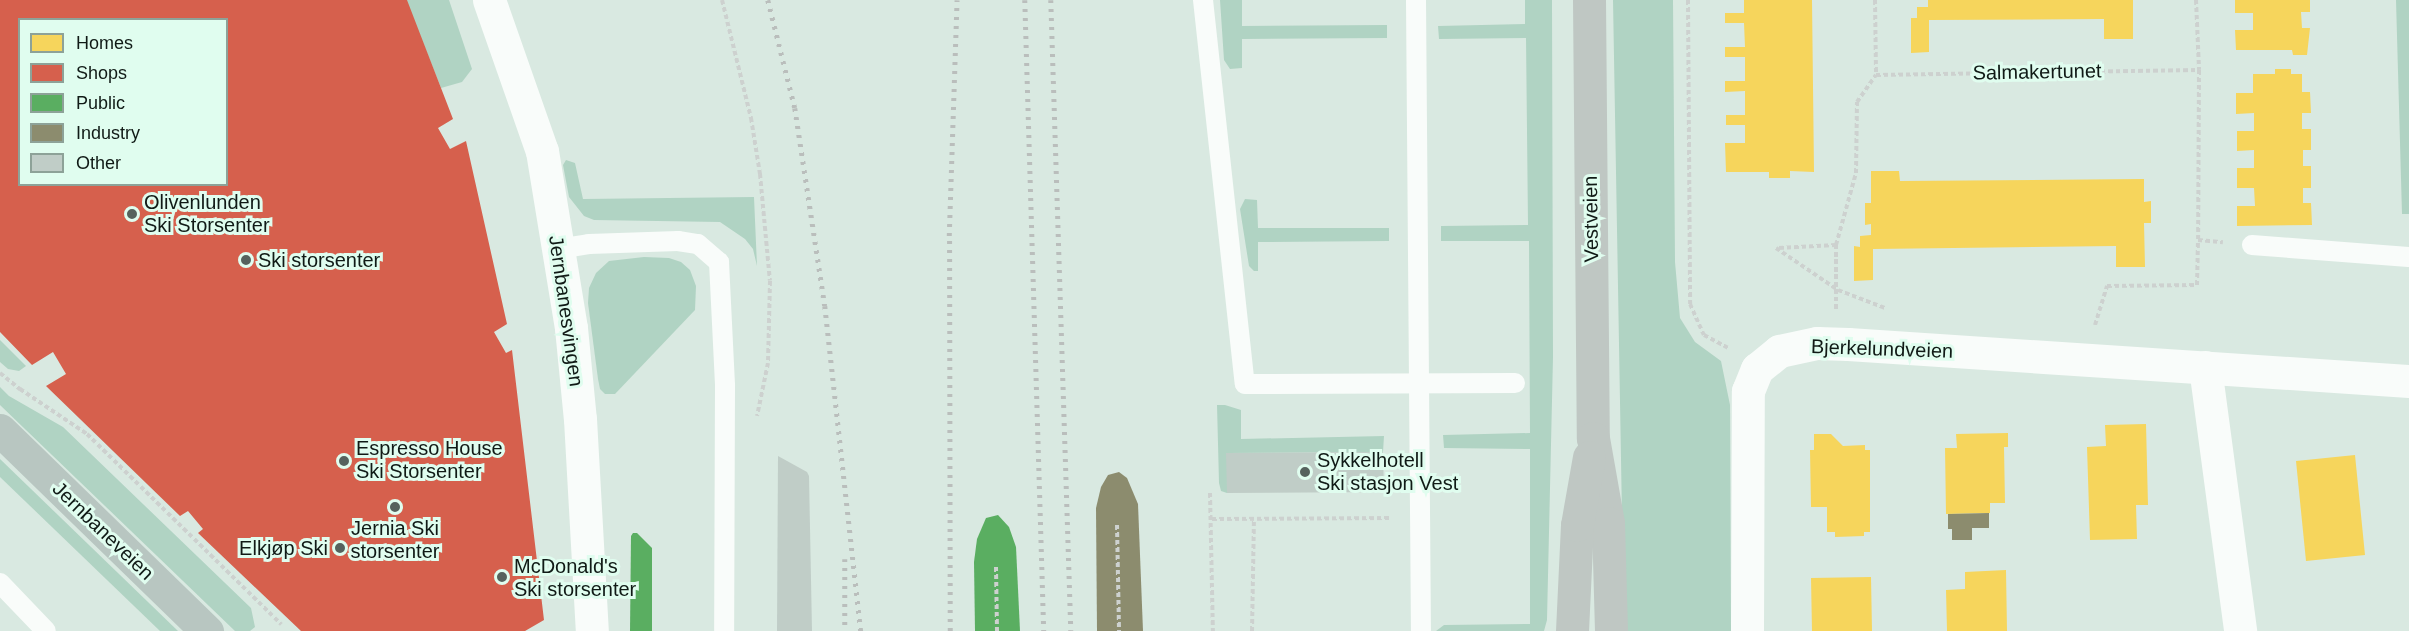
<!DOCTYPE html>
<meta charset="utf-8">
<style>
body{margin:0}
#map{position:relative;width:2409px;height:631px;overflow:hidden;background:#d9e9e1;font-family:Arial,sans-serif}
div>[style]{position:absolute}
.green>*{inset:0;background:#b0d3c3}
.homes>*{inset:0;background:#f6d55c}
.shops>*{inset:0;background:#d6604d}
.public>*{inset:0;background:#5aae61}
.industry>*{inset:0;background:#8c8c6e}
.building>*{inset:0;background:#c0cdc7}
.path>*{height:4px;margin-top:-2px;transform-origin:0;background:repeating-linear-gradient(90deg,#cdd1cf 0 4.5px,transparent 0 7.5px)}
.lane>*{height:20px;margin:-10px;padding:0 10px;transform-origin:10px;border-radius:10px;background:#f9fcfa}
.street>*{height:33px;margin:-16.5px;padding:0 16.5px;transform-origin:16.5px;border-radius:16.5px;background:#f9fcfa}
.secondary>*{height:33px;margin:-16.5px;padding:0 16.5px;transform-origin:16.5px;border-radius:16.5px;background:#bfc7c3}
.primary>*{height:33px;margin:-16.5px;padding:0 16.5px;transform-origin:16.5px;border-radius:16.5px;background:#b8c6c1}
.rail>*{height:4.5px;margin-top:-2.25px;transform-origin:0;background:repeating-linear-gradient(90deg,#babebc 0 3px,transparent 0 9px)}
.dots>*{width:16px;height:16px;translate:-50% -50%;box-sizing:border-box;border:3px solid #e0fdef;border-radius:50%}
span{translate:-50% -50%;white-space:nowrap;text-align:center;line-height:1.15;-webkit-text-stroke:6px #e0fdef;paint-order:stroke}
.street-label{font-size:20px;color:#101a16}
.poi-label{font-size:20px;color:#101a16}
.left{translate:0 -50%;text-align:left}
.right{translate:-100% -50%;text-align:right}
.legend{position:absolute;left:18px;top:18px;width:210px;height:168px;box-sizing:border-box;background:#e0fdef;border:2px solid #8da298;margin:0;padding:8px 10px;list-style:none;font-size:18px;color:#101a16}
.legend li{display:flex;align-items:center;gap:12px;height:30px}
.legend b{width:30px;border:2px solid #8da298}
</style>
<div id="map">
<div class="green">
<div style="clip-path:polygon(406px 0,449px 0,472px 69px,462px 82px,441px 88px)"></div>
<div style="clip-path:polygon(1220px 0,1242px 0,1242px 26px,1387px 25px,1387px 38px,1242px 39px,1242px 68px,1230px 69px,1224px 60px)"></div>
<div style="clip-path:polygon(1525px 0,1552px 0,1553px 357px,1547px 620px,1544px 631px,1436px 631px,1444px 625px,1530px 624px,1530px 449px,1444px 448px,1443px 435px,1530px 433px,1529px 241px,1441px 241px,1441px 226px,1528px 225px,1526px 38px,1439px 39px,1438px 26px,1525px 24px)"></div>
<div style="clip-path:polygon(1613px 0,1673px 0,1675px 262px,1680px 318px,1695px 342px,1721px 361px,1730px 405px,1731px 631px,1624px 631px)"></div>
<div style="clip-path:polygon(2396px 0,2409px 0,2409px 214px,2402px 214px)"></div>
<div style="clip-path:polygon(566px 160px,575px 163px,583px 199px,754px 197px,757px 266px,753px 249px,745px 239px,720px 222px,594px 220px,584px 216px,569px 197px,563px 165px)"></div>
<div style="clip-path:polygon(1245px 199px,1257px 200px,1258px 228px,1389px 228px,1389px 241px,1258px 242px,1258px 271px,1254px 271px,1249px 266px,1240px 209px)"></div>
<div style="clip-path:polygon(644px 257px,669px 258px,681px 262px,690px 270px,696px 286px,695px 310px,615px 394px,605px 394px,600px 389px,598px 379px,588px 303px,589px 288px,596px 273px,609px 261px)"></div>
<div style="clip-path:polygon(0 340px,26px 366px,19px 371px,8px 369px,0 362px)"></div>
<div style="clip-path:polygon(0 387px,9px 396px,63px 427px,251px 608px,255px 627px,250px 631px,235px 631px,0 405px)"></div>
<div style="clip-path:polygon(1217px 405px,1225px 405px,1241px 410px,1241px 439px,1384px 436px,1383px 452px,1227px 453px,1227px 493px,1221px 491px,1219px 483px)"></div>
<div style="clip-path:polygon(0 459px,178px 631px,160px 631px,0 477px)"></div>
</div>
<div class="homes">
<div style="clip-path:polygon(1744px 0,1812px 0,1814px 172px,1790px 171px,1790px 178px,1769px 178px,1769px 172px,1726px 172px,1725px 143px,1745px 143px,1745px 125px,1726px 125px,1726px 115px,1745px 115px,1745px 91px,1725px 92px,1725px 81px,1745px 81px,1745px 57px,1725px 57px,1725px 47px,1745px 47px,1744px 23px,1725px 23px,1725px 13px,1744px 13px)"></div>
<div style="clip-path:polygon(1928px 0,2133px 0,2133px 39px,2104px 39px,2104px 19px,1929px 20px,1929px 52px,1911px 53px,1911px 18px,1917px 18px,1917px 7px,1928px 7px)"></div>
<div style="clip-path:polygon(2235px 0,2310px 0,2310px 12px,2301px 12px,2302px 28px,2310px 28px,2307px 55px,2293px 55px,2292px 50px,2236px 50px,2235px 30px,2253px 30px,2253px 13px,2235px 13px)"></div>
<div style="clip-path:polygon(2275px 69px,2291px 69px,2291px 74px,2302px 74px,2302px 92px,2310px 92px,2311px 113px,2302px 113px,2302px 129px,2311px 129px,2311px 150px,2303px 150px,2303px 166px,2311px 166px,2311px 188px,2303px 188px,2303px 203px,2311px 203px,2312px 225px,2237px 226px,2237px 206px,2255px 206px,2254px 188px,2237px 188px,2237px 168px,2254px 168px,2254px 150px,2237px 151px,2237px 131px,2254px 131px,2254px 113px,2236px 114px,2236px 93px,2253px 93px,2253px 74px,2275px 74px)"></div>
<div style="clip-path:polygon(1871px 171px,1899px 171px,1900px 181px,2144px 179px,2144px 202px,2151px 201px,2151px 223px,2144px 223px,2145px 267px,2116px 267px,2116px 246px,1873px 249px,1873px 280px,1854px 281px,1854px 246px,1860px 247px,1860px 236px,1871px 235px,1871px 224px,1865px 225px,1865px 203px,1871px 203px)"></div>
<div style="clip-path:polygon(2146px 424px,2148px 505px,2136px 505px,2137px 539px,2090px 540px,2087px 447px,2106px 446px,2105px 425px)"></div>
<div style="clip-path:polygon(2008px 433px,2008px 447px,2004px 447px,2005px 503px,1990px 503px,1990px 513px,1946px 514px,1945px 448px,1957px 448px,1956px 434px)"></div>
<div style="clip-path:polygon(1814px 434px,1831px 434px,1843px 446px,1865px 445px,1865px 450px,1870px 450px,1870px 532px,1864px 532px,1864px 536px,1835px 537px,1835px 532px,1827px 532px,1827px 507px,1811px 507px,1810px 450px,1814px 450px)"></div>
<div style="clip-path:polygon(2355px 455px,2365px 555px,2306px 561px,2296px 461px)"></div>
<div style="clip-path:polygon(2006px 570px,2007px 631px,1947px 631px,1946px 590px,1965px 589px,1965px 572px)"></div>
<div style="clip-path:polygon(1871px 577px,1872px 631px,1812px 631px,1811px 578px)"></div>
</div>
<div class="shops">
<div style="clip-path:polygon(evenodd,0 0,407px 0,453px 119px,438px 128px,450px 149px,466px 141px,507px 324px,494px 332px,506px 353px,512px 350px,544px 620px,525px 631px,301px 631px,198px 533px,203px 529px,188px 511px,180px 516px,46px 386px,66px 374px,53px 352px,32px 365px,0 332px,0 0,20px 20px,226px 20px,226px 184px,20px 184px,20px 20px)"></div>
</div>
<div class="public">
<div style="clip-path:polygon(998px 515px,1009px 527px,1016px 547px,1020px 631px,975px 631px,974px 562px,977px 539px,986px 518px)"></div>
<div style="clip-path:polygon(633px 533px,637px 533px,652px 548px,652px 631px,630px 631px,631px 536px)"></div>
</div>
<div class="industry">
<div style="clip-path:polygon(1119px 472px,1127px 478px,1138px 504px,1143px 631px,1097px 631px,1096px 508px,1101px 487px,1108px 475px)"></div>
<div style="clip-path:polygon(1989px 513px,1989px 528px,1972px 528px,1972px 540px,1952px 540px,1952px 529px,1948px 529px,1948px 514px)"></div>
</div>
<div class="building">
<div style="clip-path:polygon(1383px 452px,1384px 492px,1227px 493px,1226px 453px)"></div>
<div style="clip-path:polygon(778px 456px,807px 472px,809px 476px,812px 631px,777px 631px)"></div>
</div>
<div class="path">
<div style="left:722px;top:0;width:122px;rotate:76.2deg"></div>
<div style="left:751px;top:118px;width:57px;rotate:80.9deg"></div>
<div style="left:760px;top:174px;width:107px;rotate:84.7deg"></div>
<div style="left:770px;top:281px;width:82px;rotate:91.4deg"></div>
<div style="left:768px;top:363px;width:54px;rotate:101.7deg"></div>
<div style="left:1688px;top:0;width:304px;rotate:89.6deg"></div>
<div style="left:1690px;top:304px;width:34px;rotate:66deg"></div>
<div style="left:1704px;top:335px;width:27px;rotate:28deg"></div>
<div style="left:1875px;top:0;width:75px;rotate:89.2deg"></div>
<div style="left:1876px;top:75px;width:323px;rotate:-0.9deg"></div>
<div style="left:2199px;top:70px;width:170px;rotate:90.3deg"></div>
<div style="left:2198px;top:240px;width:25px;rotate:5deg"></div>
<div style="left:2196px;top:0;width:70px;rotate:87.5deg"></div>
<div style="left:1836px;top:245px;width:60px;rotate:177.1deg"></div>
<div style="left:1776px;top:248px;width:75px;rotate:34.1deg"></div>
<div style="left:1838px;top:290px;width:50px;rotate:21deg"></div>
<div style="left:1836px;top:309px;width:64px;rotate:-90deg"></div>
<div style="left:1836px;top:245px;width:75px;rotate:-74.5deg"></div>
<div style="left:1856px;top:173px;width:71px;rotate:-89.2deg"></div>
<div style="left:1857px;top:102px;width:33px;rotate:-55deg"></div>
<div style="left:2095px;top:325px;width:41px;rotate:-72.9deg"></div>
<div style="left:2107px;top:286px;width:90px;rotate:-0.6deg"></div>
<div style="left:2197px;top:285px;width:45px;rotate:-88.7deg"></div>
<div style="left:0;top:373px;width:26px;rotate:39deg"></div>
<div style="left:20px;top:389px;width:81px;rotate:33.9deg"></div>
<div style="left:87px;top:434px;width:272px;rotate:44.4deg"></div>
<div style="left:1210px;top:493px;width:138px;rotate:88.8deg"></div>
<div style="left:1212px;top:519px;width:179px;rotate:-0.3deg"></div>
<div style="left:1117px;top:525px;width:106px;rotate:88.9deg"></div>
<div style="left:996px;top:567px;width:64px;rotate:89.1deg"></div>
<div style="left:1252px;top:631px;width:112px;rotate:-89deg"></div>
</div>
<div class="lane">
<div style="left:1203px;top:0;width:386px;rotate:83.8deg"></div>
<div style="left:1245px;top:384px;width:270px;rotate:-0.2deg"></div>
<div style="left:1416px;top:0;width:631px;rotate:89.55deg"></div>
<div style="left:2252px;top:245px;width:157px;rotate:4.4deg"></div>
<div style="left:558px;top:249px;width:31px;rotate:-9deg"></div>
<div style="left:589px;top:244px;width:89px;rotate:-1.9deg"></div>
<div style="left:678px;top:241px;width:20px;rotate:9deg"></div>
<div style="left:698px;top:244px;width:28px;rotate:41deg"></div>
<div style="left:719px;top:262px;width:124px;rotate:87.2deg"></div>
<div style="left:725px;top:386px;width:245px;rotate:90.2deg"></div>
<div style="left:0;top:583px;width:66px;rotate:46.2deg"></div>
</div>
<div class="street">
<div style="left:489px;top:0;width:160px;rotate:70.7deg"></div>
<div style="left:542px;top:151px;width:179px;rotate:80.7deg"></div>
<div style="left:571px;top:328px;width:91px;rotate:84.4deg"></div>
<div style="left:580px;top:419px;width:212px;rotate:86.8deg"></div>
<div style="left:2205px;top:367px;width:266px;rotate:82.4deg"></div>
<div style="left:1747px;top:631px;width:240px;rotate:-89.8deg"></div>
<div style="left:1748px;top:391px;width:24px;rotate:-68deg"></div>
<div style="left:1757px;top:369px;width:28px;rotate:-39deg"></div>
<div style="left:1779px;top:351px;width:39px;rotate:-12deg"></div>
<div style="left:1817px;top:343px;width:31px;rotate:2deg"></div>
<div style="left:1848px;top:344px;width:562px;rotate:3.77deg"></div>
</div>
<div class="secondary">
<div style="left:1589px;top:0;width:438px;rotate:89.5deg"></div>
<div style="left:1593px;top:438px;width:86px;rotate:80deg"></div>
<div style="left:1608px;top:523px;width:108px;rotate:88.4deg"></div>
<div style="left:1572px;top:631px;width:106px;rotate:-87.3deg"></div>
<div style="left:1577px;top:525px;width:69px;rotate:-80deg"></div>
</div>
<div class="primary">
<div style="left:0;top:430px;width:289px;rotate:44.2deg"></div>
</div>
<div class="rail">
<div style="left:768px;top:0;width:111px;rotate:76deg"></div>
<div style="left:795px;top:108px;width:200px;rotate:81.4deg"></div>
<div style="left:825px;top:306px;width:327px;rotate:83.7deg"></div>
<div style="left:1025px;top:0;width:631px;rotate:88.28deg"></div>
<div style="left:1051px;top:0;width:631px;rotate:88.18deg"></div>
<div style="left:845px;top:559px;width:72px;rotate:90deg"></div>
<div style="left:950px;top:631px;width:395px;rotate:-90.1deg"></div>
<div style="left:949px;top:236px;width:236px;rotate:-88.1deg"></div>
</div>
<div class="dots">
<div style="left:132px;top:214px;background:#56625d"></div>
<div style="left:246px;top:260px;background:#56625d"></div>
<div style="left:344px;top:461px;background:#56625d"></div>
<div style="left:1305px;top:472px;background:#56625d"></div>
<div style="left:395px;top:507px;background:#56625d"></div>
<div style="left:340px;top:548px;background:#56625d"></div>
<div style="left:502px;top:577px;background:#56625d"></div>
</div>
<div class="street-label">
<span style="left:2037px;top:72px;rotate:-1deg">Salmakertunet</span>
<span style="left:1591px;top:219px;rotate:-91deg">Vestveien</span>
<span style="left:566px;top:311px;rotate:82deg">Jernbanesvingen</span>
<span style="left:1882px;top:349px;rotate:2deg">Bjerkelundveien</span>
<span style="left:103px;top:531px;rotate:44deg">Jernbaneveien</span>
</div>
<div class="poi-label">
<span class="left" style="left:144px;top:214px">Olivenlunden<br>Ski Storsenter</span>
<span class="left" style="left:258px;top:260px">Ski storsenter</span>
<span class="left" style="left:356px;top:460px">Espresso House<br>Ski Storsenter</span>
<span class="left" style="left:1317px;top:472px">Sykkelhotell<br>Ski stasjon Vest</span>
<span style="left:395px;top:540px">Jernia Ski<br>storsenter</span>
<span class="right" style="left:328px;top:548px">Elkjøp Ski</span>
<span class="left" style="left:514px;top:578px">McDonald's<br>Ski storsenter</span>
</div>
<ul class="legend">
<li><b style="height:16px;background:#f6d55c"></b>Homes</li>
<li><b style="height:16px;background:#d6604d"></b>Shops</li>
<li><b style="height:16px;background:#5aae61"></b>Public</li>
<li><b style="height:16px;background:#8c8c6e"></b>Industry</li>
<li><b style="height:16px;background:#c0cdc7"></b>Other</li>
</ul>
</div>
